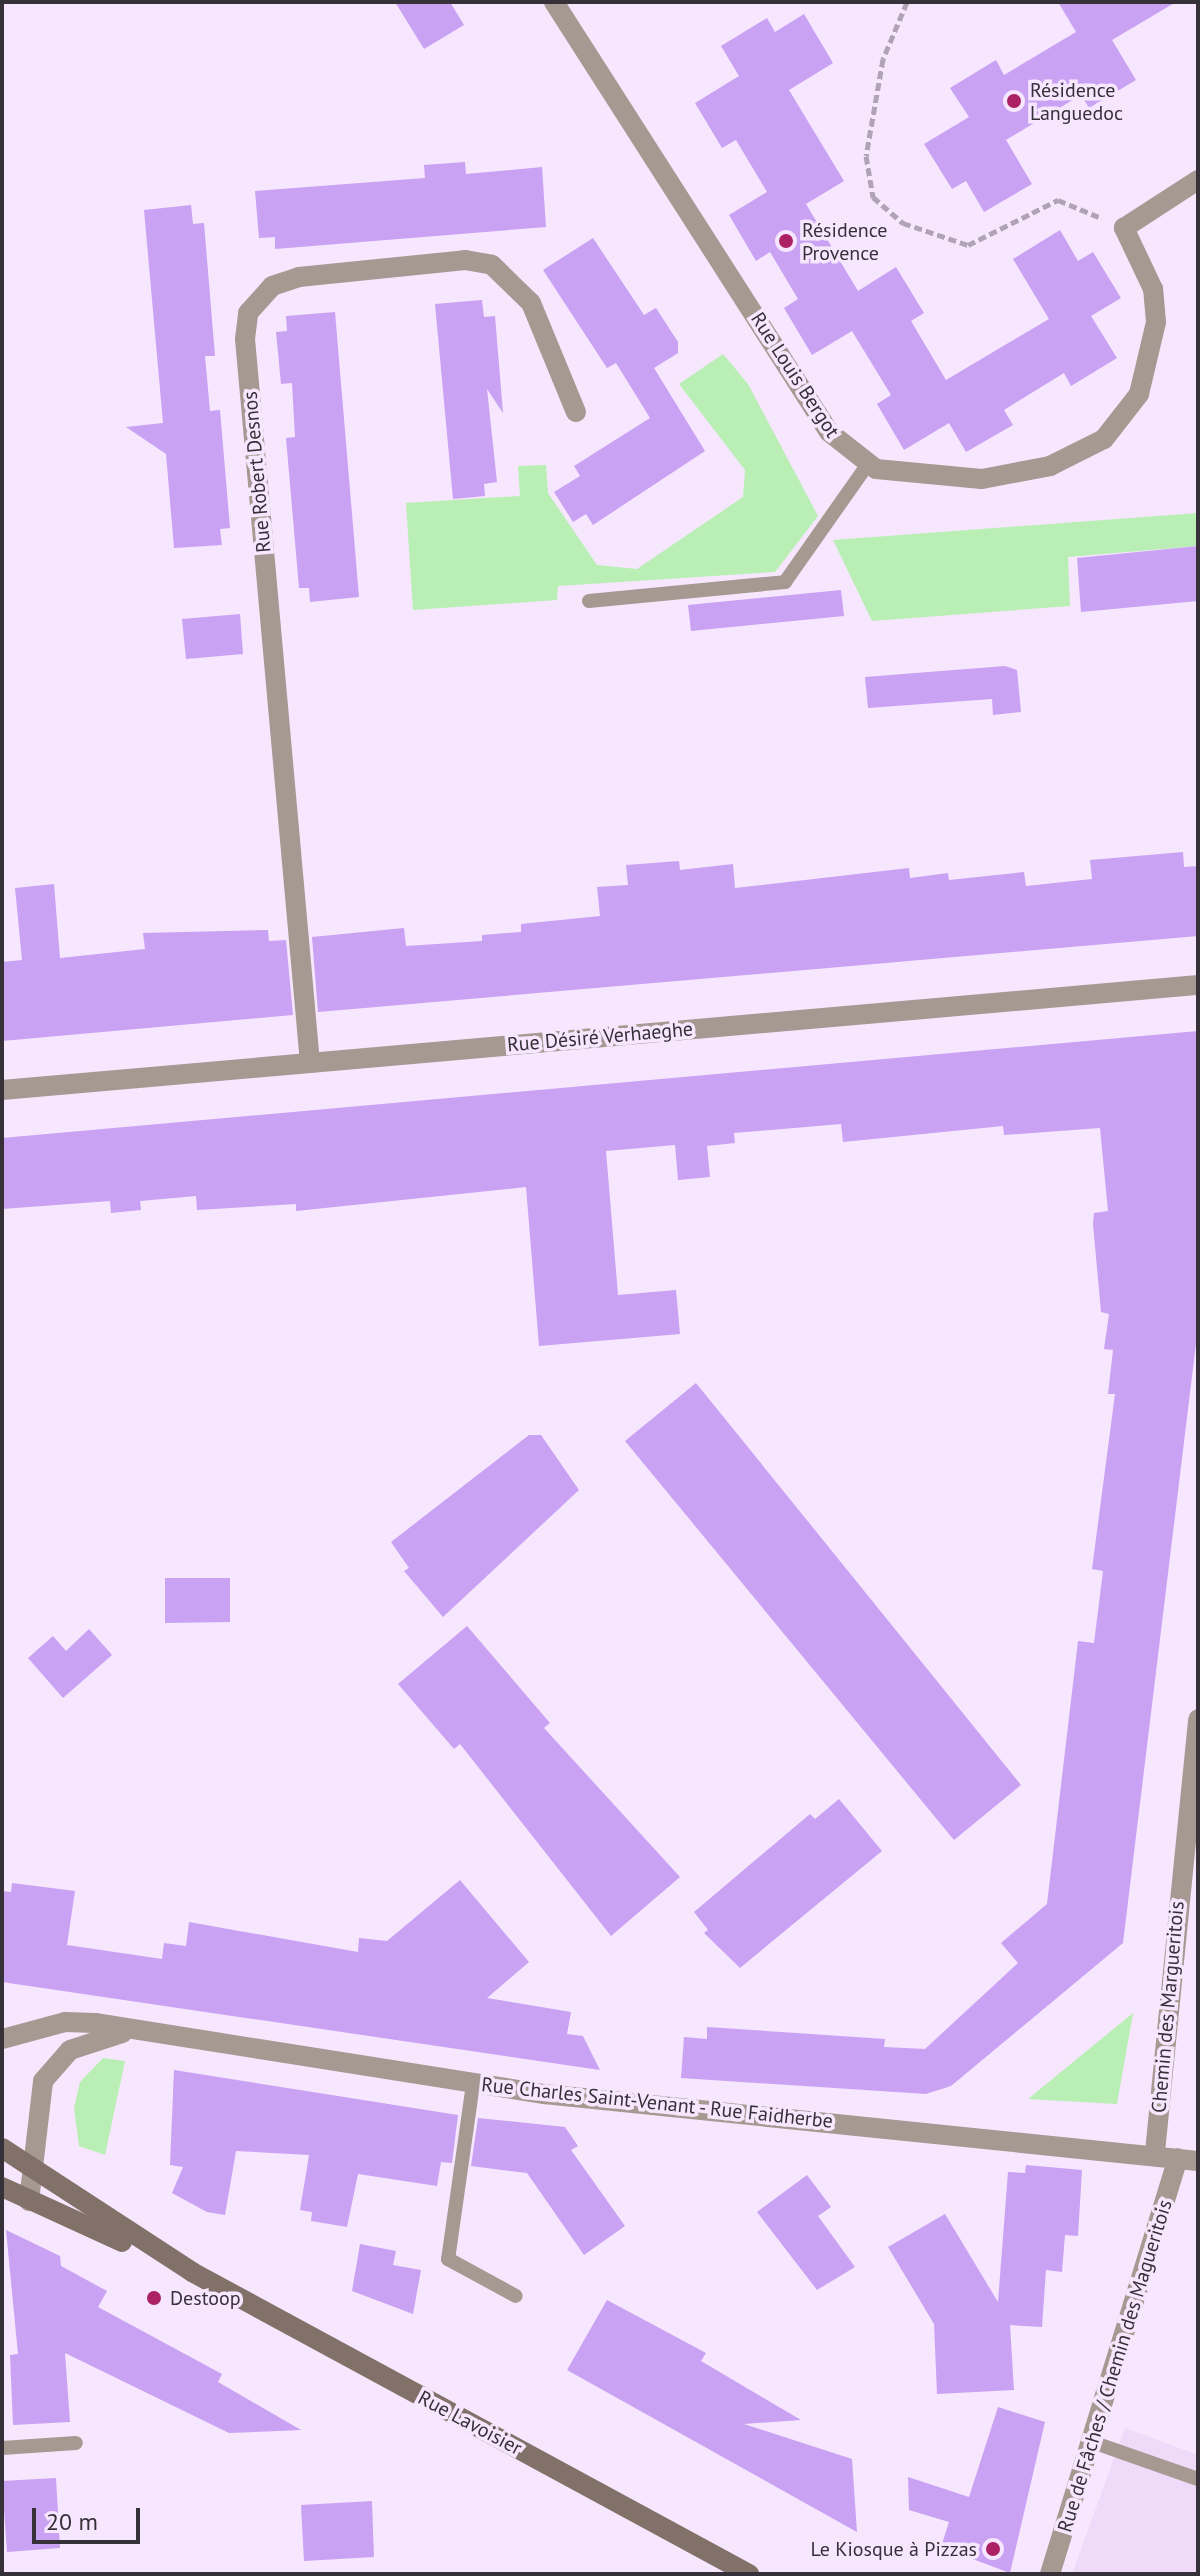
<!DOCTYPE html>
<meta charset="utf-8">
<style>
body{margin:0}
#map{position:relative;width:1200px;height:2576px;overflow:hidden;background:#f6e6fe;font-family:"PT Sans",sans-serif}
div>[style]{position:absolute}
.built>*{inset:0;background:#efdaf9}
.green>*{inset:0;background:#b9efb4}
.building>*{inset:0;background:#c9a2f3}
.path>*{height:5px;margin-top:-2.5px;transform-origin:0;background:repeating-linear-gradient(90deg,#b0a3b6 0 8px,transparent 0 12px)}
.lane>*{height:14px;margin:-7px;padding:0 7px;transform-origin:7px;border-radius:7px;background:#a59992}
.street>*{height:20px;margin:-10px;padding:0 10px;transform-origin:10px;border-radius:10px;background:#a59992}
.secondary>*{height:20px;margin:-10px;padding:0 10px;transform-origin:10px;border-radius:10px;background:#827168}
.dots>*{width:22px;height:22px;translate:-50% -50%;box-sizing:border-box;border:4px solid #f6e6fe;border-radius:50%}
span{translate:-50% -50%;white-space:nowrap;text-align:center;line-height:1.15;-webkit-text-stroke:7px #f6e6fe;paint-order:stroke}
.poi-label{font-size:20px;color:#363039}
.left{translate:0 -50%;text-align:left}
.right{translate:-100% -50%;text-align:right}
.street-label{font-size:20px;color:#363039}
.frame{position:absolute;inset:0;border:4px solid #363039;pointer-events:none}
.scale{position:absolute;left:32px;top:2508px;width:108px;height:36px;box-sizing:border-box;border:4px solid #363039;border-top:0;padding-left:10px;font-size:24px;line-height:28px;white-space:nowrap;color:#363039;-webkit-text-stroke:6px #f6e6fe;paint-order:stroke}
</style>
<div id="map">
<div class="built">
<div style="clip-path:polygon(1125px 2428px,1198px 2455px,1198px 2574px,1072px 2574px)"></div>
</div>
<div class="green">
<div style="clip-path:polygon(723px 354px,748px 384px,818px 516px,775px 572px,558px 586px,557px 600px,413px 610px,406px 503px,520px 496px,518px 466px,546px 465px,548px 493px,597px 565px,637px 569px,743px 497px,745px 470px,679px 384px)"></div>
<div style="clip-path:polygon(1198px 513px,1198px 546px,1068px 557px,1070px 606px,872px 621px,833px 540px)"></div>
<div style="clip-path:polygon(1133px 2013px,1117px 2104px,1028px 2099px)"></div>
<div style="clip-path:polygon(103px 2058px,125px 2061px,105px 2155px,79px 2146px,74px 2108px,80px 2082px)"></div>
</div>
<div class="building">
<div style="clip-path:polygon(395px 2px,450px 2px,464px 25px,424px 49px)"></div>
<div style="clip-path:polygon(1058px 2px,1176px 2px,1112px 40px,1136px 80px,1089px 108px,1081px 95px,1006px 140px,1032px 184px,984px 212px,966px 181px,952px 189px,924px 144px,969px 117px,950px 88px,996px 60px,1004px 75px,1076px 32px)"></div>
<div style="clip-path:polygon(804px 14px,833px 63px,789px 90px,844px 181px,806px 204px,858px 291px,896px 267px,924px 313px,911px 321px,946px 380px,1049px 319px,1013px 259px,1060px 230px,1078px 261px,1093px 252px,1121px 298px,1091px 316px,1117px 358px,1071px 386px,1064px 373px,1004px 410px,1013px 425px,966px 452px,949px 423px,904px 450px,877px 404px,891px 395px,852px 331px,812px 355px,784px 308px,798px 299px,770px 252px,756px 261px,729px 215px,767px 192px,736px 140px,722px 148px,695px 103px,739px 76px,721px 46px,767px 18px,775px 32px)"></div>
<div style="clip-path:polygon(465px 162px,466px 174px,542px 167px,546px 227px,275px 249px,275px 237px,259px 238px,255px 191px,425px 178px,424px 165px)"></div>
<div style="clip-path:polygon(191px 205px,193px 224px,204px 223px,215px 356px,205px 356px,210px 411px,220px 410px,230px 528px,220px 529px,222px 545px,174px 548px,166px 454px,126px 427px,163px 423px,144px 210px)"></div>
<div style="clip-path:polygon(593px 238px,644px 315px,656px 308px,678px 342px,678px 353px,654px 368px,705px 451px,593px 525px,586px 514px,573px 522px,554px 492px,580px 476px,574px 466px,650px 418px,616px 363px,607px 368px,543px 270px)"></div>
<div style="clip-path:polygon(482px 300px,484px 317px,495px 316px,503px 413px,487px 389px,497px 482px,484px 484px,485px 496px,453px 499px,435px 304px)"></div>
<div style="clip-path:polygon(335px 312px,359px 597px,310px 602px,309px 588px,299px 588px,286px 438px,295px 437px,292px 383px,281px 384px,276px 332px,287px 331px,286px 316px)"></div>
<div style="clip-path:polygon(1198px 546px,1198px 601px,1081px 612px,1077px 558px)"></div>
<div style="clip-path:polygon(841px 590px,844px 616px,691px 631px,688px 605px)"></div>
<div style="clip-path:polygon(240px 614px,243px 654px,186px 659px,182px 619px)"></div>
<div style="clip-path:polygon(1005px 666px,1017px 670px,1021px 712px,993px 715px,992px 699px,868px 708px,865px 677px)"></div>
<div style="clip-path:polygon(1183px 852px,1184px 867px,1198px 866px,1198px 936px,318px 1012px,312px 937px,404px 928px,406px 946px,482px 941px,482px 935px,521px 932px,521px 924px,600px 916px,597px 887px,628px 885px,626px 865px,679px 861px,680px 870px,733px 864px,735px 888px,909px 868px,910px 878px,948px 873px,949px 880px,1024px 872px,1026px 886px,1092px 879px,1090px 860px)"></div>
<div style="clip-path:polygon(54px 884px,60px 958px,145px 949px,143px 933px,268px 930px,269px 941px,286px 940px,293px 1015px,2px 1041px,2px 962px,22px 960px,15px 888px)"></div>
<div style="clip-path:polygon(1198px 1031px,1198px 1327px,1123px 1943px,951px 2086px,926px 2094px,681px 2078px,684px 2037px,707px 2039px,707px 2027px,885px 2039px,884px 2047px,925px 2049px,1018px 1963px,1001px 1943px,1047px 1904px,1078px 1641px,1094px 1643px,1103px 1571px,1092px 1569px,1115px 1394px,1108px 1394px,1113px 1350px,1104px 1349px,1109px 1314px,1101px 1312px,1093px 1224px,1094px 1213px,1108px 1211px,1100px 1128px,1004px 1135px,1003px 1126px,843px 1142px,841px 1124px,734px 1133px,735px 1143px,707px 1146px,710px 1177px,678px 1180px,675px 1145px,606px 1151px,618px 1295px,676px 1290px,680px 1334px,539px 1346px,526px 1187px,296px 1211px,296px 1204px,197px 1210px,196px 1196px,140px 1201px,141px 1210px,111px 1213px,110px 1201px,2px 1209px,2px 1138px)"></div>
<div style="clip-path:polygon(696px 1383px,1021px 1785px,954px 1840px,625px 1441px)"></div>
<div style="clip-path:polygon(529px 1435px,541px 1435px,579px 1490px,443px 1617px,404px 1571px,409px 1568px,391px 1542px)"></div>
<div style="clip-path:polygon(165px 1578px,230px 1578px,230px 1622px,165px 1623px)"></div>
<div style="clip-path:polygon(467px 1626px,550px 1723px,544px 1728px,680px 1877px,611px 1936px,460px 1744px,454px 1749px,398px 1684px)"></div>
<div style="clip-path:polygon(89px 1629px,112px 1655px,63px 1698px,28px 1658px,53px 1636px,66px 1651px)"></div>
<div style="clip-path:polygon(839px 1799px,882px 1851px,740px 1968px,704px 1933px,708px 1930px,694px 1912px,810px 1814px,815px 1819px)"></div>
<div style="clip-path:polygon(460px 1880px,529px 1962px,487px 1998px,571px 2012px,567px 2034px,583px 2036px,600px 2070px,2px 1982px,2px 1891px,11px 1892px,12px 1883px,75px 1891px,67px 1945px,162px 1959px,164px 1943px,186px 1946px,189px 1922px,358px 1952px,359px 1938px,387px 1941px)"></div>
<div style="clip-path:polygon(174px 2070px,458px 2115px,452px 2163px,441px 2162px,437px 2186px,358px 2174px,347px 2227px,311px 2221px,312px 2212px,300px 2210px,309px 2155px,236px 2151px,225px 2215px,207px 2212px,172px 2193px,183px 2167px,170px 2165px)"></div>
<div style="clip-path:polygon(478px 2118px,565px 2127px,578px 2146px,571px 2150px,625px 2226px,584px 2255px,527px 2173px,471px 2166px)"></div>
<div style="clip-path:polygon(1026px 2165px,1082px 2170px,1078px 2236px,1065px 2235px,1062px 2272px,1046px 2270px,1042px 2327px,1010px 2325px,1014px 2390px,937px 2394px,934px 2324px,888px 2247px,945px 2214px,998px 2302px,1008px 2172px,1025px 2173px)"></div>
<div style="clip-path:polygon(807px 2175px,831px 2207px,818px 2216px,855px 2267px,817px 2290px,757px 2212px)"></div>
<div style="clip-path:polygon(6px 2230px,60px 2256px,61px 2266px,107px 2291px,98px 2307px,222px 2374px,218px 2382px,301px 2430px,229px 2433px,65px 2353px,70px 2422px,13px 2425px,10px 2355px,18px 2354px)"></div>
<div style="clip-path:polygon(360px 2244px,396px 2251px,393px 2265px,421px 2270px,413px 2314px,352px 2291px)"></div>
<div style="clip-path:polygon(607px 2300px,706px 2353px,701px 2361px,801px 2420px,744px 2424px,852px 2459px,857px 2532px,567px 2370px)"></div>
<div style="clip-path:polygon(998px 2407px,1045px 2422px,1010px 2573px,941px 2547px,949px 2522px,909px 2510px,908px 2477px,969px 2497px)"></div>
<div style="clip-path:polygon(56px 2478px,60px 2548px,7px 2552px,2px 2481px)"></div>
<div style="clip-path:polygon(372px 2501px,374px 2557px,304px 2561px,301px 2505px)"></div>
</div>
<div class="path">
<div style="left:907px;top:2px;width:62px;rotate:112.8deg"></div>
<div style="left:883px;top:59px;width:98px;rotate:99.9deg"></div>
<div style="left:866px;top:156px;width:42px;rotate:80.3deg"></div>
<div style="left:873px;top:197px;width:40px;rotate:41deg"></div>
<div style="left:903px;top:223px;width:69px;rotate:18.7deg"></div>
<div style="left:968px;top:245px;width:101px;rotate:-26.6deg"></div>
<div style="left:1058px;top:200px;width:44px;rotate:22.5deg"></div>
</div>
<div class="lane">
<div style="left:589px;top:601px;width:197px;rotate:-5.5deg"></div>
<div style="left:785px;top:582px;width:144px;rotate:-54.9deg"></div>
<div style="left:473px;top:2084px;width:177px;rotate:98.1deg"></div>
<div style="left:448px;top:2259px;width:77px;rotate:28.6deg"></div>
<div style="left:1095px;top:2443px;width:109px;rotate:19.3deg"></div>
<div style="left:2px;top:2448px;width:74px;rotate:-3.9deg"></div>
</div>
<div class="street">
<div style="left:554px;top:2px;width:510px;rotate:57.4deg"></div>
<div style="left:829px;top:432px;width:60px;rotate:38.2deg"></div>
<div style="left:876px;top:469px;width:106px;rotate:5.4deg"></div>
<div style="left:982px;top:479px;width:69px;rotate:-10.8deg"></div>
<div style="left:1050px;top:466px;width:60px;rotate:-26.6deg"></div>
<div style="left:1104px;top:439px;width:57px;rotate:-52.1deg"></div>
<div style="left:1139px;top:394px;width:74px;rotate:-76.7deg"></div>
<div style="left:1156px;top:322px;width:33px;rotate:-95deg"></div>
<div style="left:1153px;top:289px;width:68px;rotate:-115.4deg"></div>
<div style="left:1124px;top:228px;width:88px;rotate:-33deg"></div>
<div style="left:310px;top:1063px;width:727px;rotate:-95.13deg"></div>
<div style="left:245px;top:339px;width:26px;rotate:-83deg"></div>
<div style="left:248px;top:313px;width:36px;rotate:-48deg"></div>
<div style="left:272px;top:286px;width:28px;rotate:-18deg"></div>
<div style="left:299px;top:277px;width:167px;rotate:-5.8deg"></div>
<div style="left:465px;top:260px;width:27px;rotate:10deg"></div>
<div style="left:492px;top:265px;width:54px;rotate:44.3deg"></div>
<div style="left:531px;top:303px;width:118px;rotate:67.6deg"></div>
<div style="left:2px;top:1090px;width:1201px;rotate:-5.02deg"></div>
<div style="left:2px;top:2039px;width:65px;rotate:-15.1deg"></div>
<div style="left:65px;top:2022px;width:30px;rotate:2deg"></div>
<div style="left:95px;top:2023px;width:455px;rotate:9deg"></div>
<div style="left:544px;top:2094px;width:657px;rotate:5.85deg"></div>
<div style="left:1155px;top:2152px;width:435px;rotate:-84.3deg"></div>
<div style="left:29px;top:2201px;width:121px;rotate:-83.3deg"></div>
<div style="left:43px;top:2081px;width:41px;rotate:-48.9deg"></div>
<div style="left:70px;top:2050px;width:55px;rotate:-18.1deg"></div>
<div style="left:1050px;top:2574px;width:435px;rotate:-72.9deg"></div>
</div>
<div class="secondary">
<div style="left:2px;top:2148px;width:227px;rotate:33.1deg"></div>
<div style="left:192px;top:2272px;width:634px;rotate:28.47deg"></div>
<div style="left:2px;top:2187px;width:132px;rotate:24.6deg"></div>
</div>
<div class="dots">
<div style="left:1014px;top:101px;background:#ab2162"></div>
<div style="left:786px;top:241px;background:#ab2162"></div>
<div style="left:154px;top:2298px;background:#ab2162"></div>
<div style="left:993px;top:2549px;background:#ab2162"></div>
</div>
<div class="poi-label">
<span class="left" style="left:1030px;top:102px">Résidence<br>Languedoc</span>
<span class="left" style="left:802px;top:242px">Résidence<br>Provence</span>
<span class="left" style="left:170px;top:2298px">Destoop</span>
<span class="right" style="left:977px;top:2549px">Le Kiosque à Pizzas</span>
</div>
<div class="street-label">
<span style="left:795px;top:375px;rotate:57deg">Rue Louis Bergot</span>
<span style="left:257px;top:472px;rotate:-95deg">Rue Robert Desnos</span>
<span style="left:600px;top:1037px;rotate:-5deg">Rue Désiré Verhaeghe</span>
<span style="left:1168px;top:2007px;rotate:-85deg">Chemin des Margueritois</span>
<span style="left:657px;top:2103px;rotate:6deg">Rue Charles Saint-Venant - Rue Faidherbe</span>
<span style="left:1115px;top:2366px;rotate:-73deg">Rue de Fâches / Chemin des Magueritois</span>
<span style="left:470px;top:2423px;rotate:28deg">Rue Lavoisier</span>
</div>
<div class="frame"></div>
<div class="scale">20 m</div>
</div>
